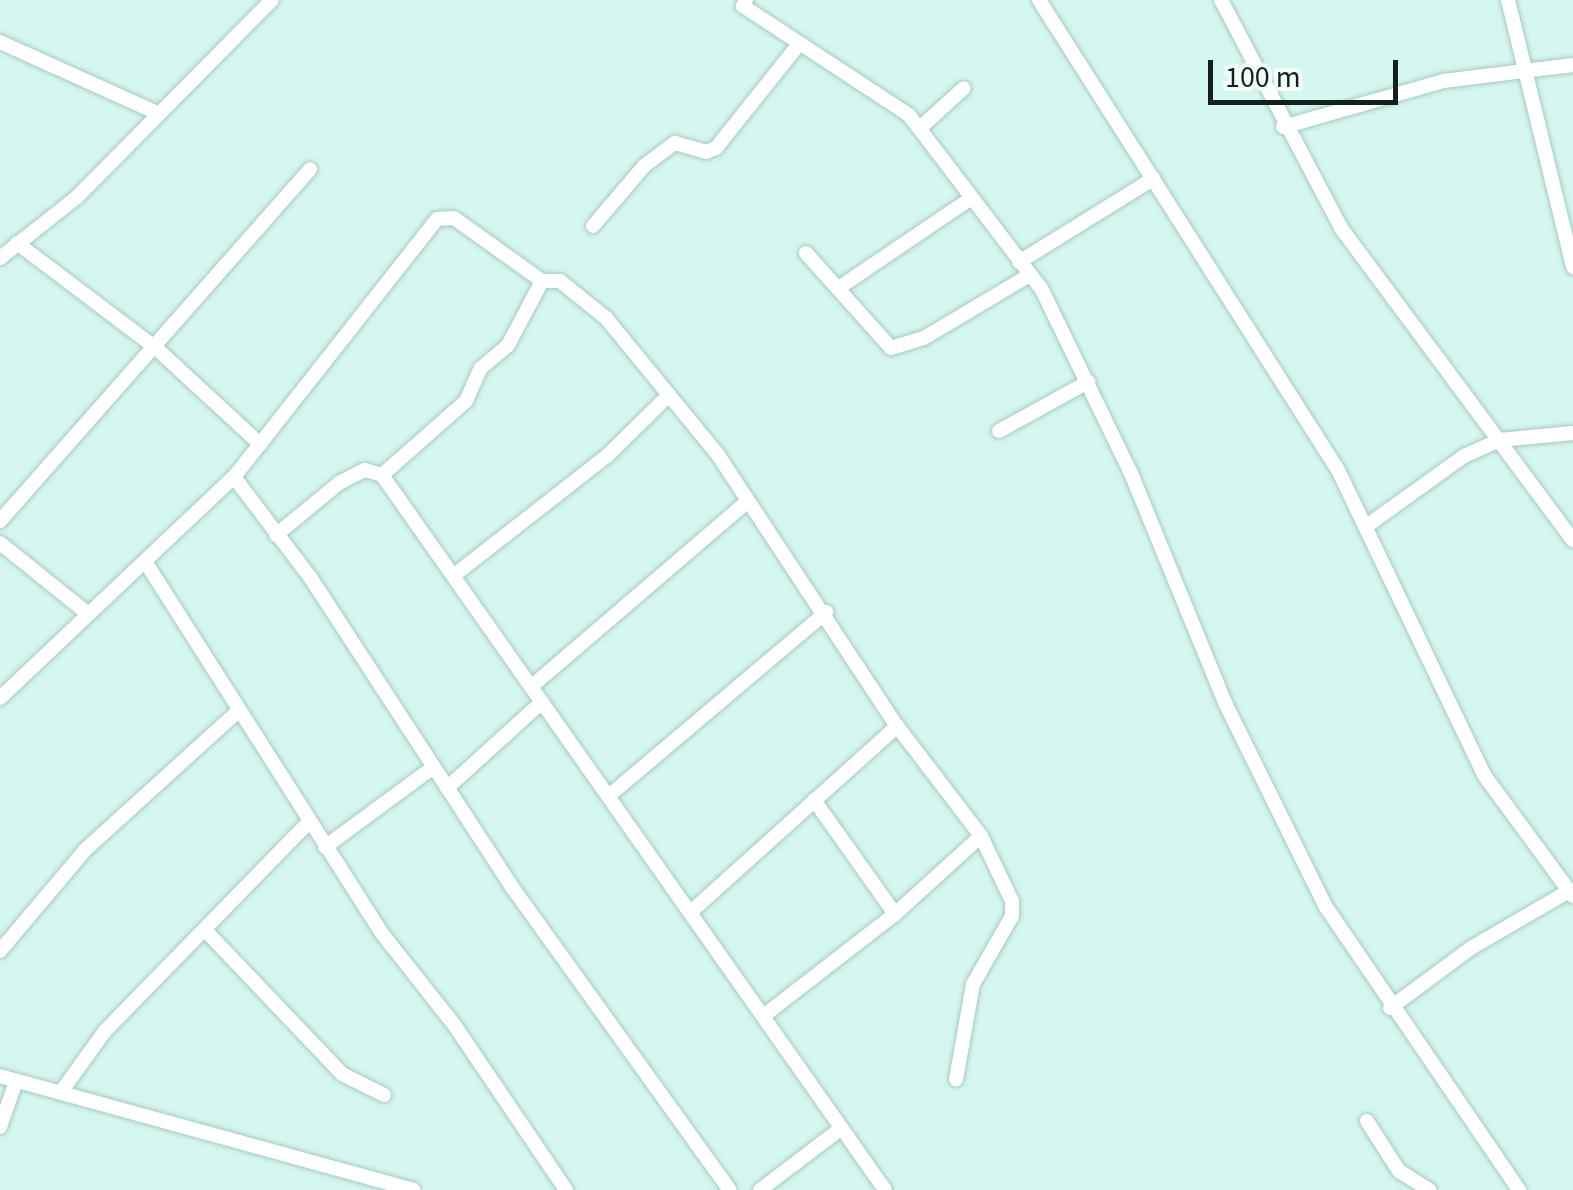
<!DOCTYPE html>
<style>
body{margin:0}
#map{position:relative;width:1573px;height:1190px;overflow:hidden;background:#d6f6f0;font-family:"Source Sans 3",sans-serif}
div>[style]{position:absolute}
.roads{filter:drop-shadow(0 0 2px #a9c8c2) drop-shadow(0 0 2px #a9c8c2)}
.street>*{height:14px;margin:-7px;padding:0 7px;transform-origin:7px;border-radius:7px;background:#fff}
span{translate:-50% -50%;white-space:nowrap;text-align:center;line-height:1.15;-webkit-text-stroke:9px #f2fefc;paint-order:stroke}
.scale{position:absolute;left:1208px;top:60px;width:190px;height:45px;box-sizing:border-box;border:5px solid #14201e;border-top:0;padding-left:12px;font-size:30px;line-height:35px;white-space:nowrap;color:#14201e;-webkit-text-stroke:8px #f2fefc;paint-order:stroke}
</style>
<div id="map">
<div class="roads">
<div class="street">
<div style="left:746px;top:0;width:7px;rotate:117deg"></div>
<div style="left:743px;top:6px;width:199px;rotate:33.3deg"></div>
<div style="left:909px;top:115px;width:218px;rotate:52.7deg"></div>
<div style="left:1041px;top:288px;width:203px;rotate:64.1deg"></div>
<div style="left:1130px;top:471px;width:251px;rotate:67.7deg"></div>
<div style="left:1225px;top:703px;width:228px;rotate:63.7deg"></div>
<div style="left:1326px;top:907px;width:343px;rotate:55.7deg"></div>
<div style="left:1039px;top:0;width:557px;rotate:57.54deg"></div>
<div style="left:1338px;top:470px;width:338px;rotate:64.4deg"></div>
<div style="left:1484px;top:775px;width:150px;rotate:53.7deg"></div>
<div style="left:1221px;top:0;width:258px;rotate:62.2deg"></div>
<div style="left:1341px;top:228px;width:389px;rotate:53.4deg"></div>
<div style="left:1508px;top:0;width:275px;rotate:76.3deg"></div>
<div style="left:0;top:42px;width:172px;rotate:24.3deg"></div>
<div style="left:1283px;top:127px;width:166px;rotate:-16deg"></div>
<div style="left:1443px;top:81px;width:131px;rotate:-7deg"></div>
<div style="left:920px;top:128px;width:59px;rotate:-42.3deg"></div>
<div style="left:593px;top:226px;width:79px;rotate:-49.6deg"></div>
<div style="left:644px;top:166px;width:39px;rotate:-37deg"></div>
<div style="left:675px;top:143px;width:32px;rotate:16deg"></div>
<div style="left:706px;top:152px;width:11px;rotate:-22deg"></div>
<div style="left:716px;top:148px;width:133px;rotate:-51.4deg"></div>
<div style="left:17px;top:243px;width:174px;rotate:37.1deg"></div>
<div style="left:156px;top:348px;width:142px;rotate:42.7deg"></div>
<div style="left:806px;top:253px;width:127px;rotate:48.2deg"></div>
<div style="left:891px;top:348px;width:34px;rotate:-17deg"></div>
<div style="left:924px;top:338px;width:121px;rotate:-30.8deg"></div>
<div style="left:0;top:258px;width:98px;rotate:-38.4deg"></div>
<div style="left:77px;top:197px;width:277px;rotate:-45.3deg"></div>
<div style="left:1019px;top:262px;width:158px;rotate:-31.8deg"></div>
<div style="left:840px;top:287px;width:157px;rotate:-34.1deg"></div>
<div style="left:999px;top:431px;width:102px;rotate:-28.8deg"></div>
<div style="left:382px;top:475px;width:112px;rotate:-41.4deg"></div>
<div style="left:466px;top:401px;width:36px;rotate:-66deg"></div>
<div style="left:481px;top:368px;width:35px;rotate:-40deg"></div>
<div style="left:508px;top:345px;width:72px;rotate:-62deg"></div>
<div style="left:234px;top:477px;width:126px;rotate:52.8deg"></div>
<div style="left:310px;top:577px;width:370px;rotate:56.9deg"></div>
<div style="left:512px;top:887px;width:373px;rotate:54.3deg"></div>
<div style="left:0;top:521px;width:469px;rotate:-48.6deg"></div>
<div style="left:1368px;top:525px;width:118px;rotate:-35.7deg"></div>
<div style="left:1464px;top:456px;width:39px;rotate:-24deg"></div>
<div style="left:1500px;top:440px;width:73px;rotate:-5.5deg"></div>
<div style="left:276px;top:535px;width:82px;rotate:-39.5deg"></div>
<div style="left:339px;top:483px;width:29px;rotate:-27deg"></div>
<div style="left:365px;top:470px;width:18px;rotate:16deg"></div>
<div style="left:382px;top:475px;width:874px;rotate:54.87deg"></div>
<div style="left:0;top:543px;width:112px;rotate:38.8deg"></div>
<div style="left:146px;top:563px;width:436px;rotate:57.5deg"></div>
<div style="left:380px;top:931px;width:121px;rotate:51.7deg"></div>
<div style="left:455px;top:1026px;width:198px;rotate:55.9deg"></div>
<div style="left:457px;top:573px;width:190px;rotate:-38deg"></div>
<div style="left:607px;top:456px;width:87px;rotate:-44.5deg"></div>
<div style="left:532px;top:686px;width:283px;rotate:-40.6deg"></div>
<div style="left:0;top:698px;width:322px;rotate:-43.4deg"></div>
<div style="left:234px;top:477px;width:328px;rotate:-51.8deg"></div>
<div style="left:437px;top:219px;width:17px;rotate:-3deg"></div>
<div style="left:454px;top:218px;width:108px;rotate:35.6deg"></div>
<div style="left:542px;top:281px;width:18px"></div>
<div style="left:560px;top:281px;width:59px;rotate:38.8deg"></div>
<div style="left:606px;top:318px;width:177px;rotate:50.7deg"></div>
<div style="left:718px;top:455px;width:325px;rotate:56.6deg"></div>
<div style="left:897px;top:726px;width:138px;rotate:52.6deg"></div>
<div style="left:981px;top:836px;width:72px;rotate:64.5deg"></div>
<div style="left:1012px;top:901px;width:15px;rotate:90deg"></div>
<div style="left:1012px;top:916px;width:78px;rotate:119.8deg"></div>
<div style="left:973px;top:984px;width:97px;rotate:100.1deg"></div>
<div style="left:447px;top:788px;width:128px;rotate:-42.2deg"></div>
<div style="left:611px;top:794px;width:282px;rotate:-40.2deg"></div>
<div style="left:814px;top:800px;width:140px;rotate:54.6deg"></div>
<div style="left:325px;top:847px;width:133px;rotate:-36.4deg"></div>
<div style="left:693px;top:910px;width:275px;rotate:-42deg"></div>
<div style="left:205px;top:930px;width:199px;rotate:46.4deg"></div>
<div style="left:342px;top:1074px;width:47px;rotate:26.6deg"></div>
<div style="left:0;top:951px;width:133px;rotate:-49.9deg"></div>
<div style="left:86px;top:849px;width:205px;rotate:-42.2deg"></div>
<div style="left:1390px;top:1008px;width:101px;rotate:-36.5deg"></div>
<div style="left:1471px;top:948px;width:113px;rotate:-30.2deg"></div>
<div style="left:766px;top:1014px;width:163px;rotate:-37.8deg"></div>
<div style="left:895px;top:914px;width:116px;rotate:-42.2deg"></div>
<div style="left:0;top:1076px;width:429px;rotate:15.4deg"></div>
<div style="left:61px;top:1092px;width:75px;rotate:-54.2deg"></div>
<div style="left:105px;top:1031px;width:292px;rotate:-45.7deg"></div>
<div style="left:1367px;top:1121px;width:59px;rotate:57.4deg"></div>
<div style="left:1399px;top:1171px;width:36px;rotate:32deg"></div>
<div style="left:0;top:1127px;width:49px;rotate:-70.8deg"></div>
<div style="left:760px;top:1190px;width:99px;rotate:-37.2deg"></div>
</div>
</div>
<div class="scale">100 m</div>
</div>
